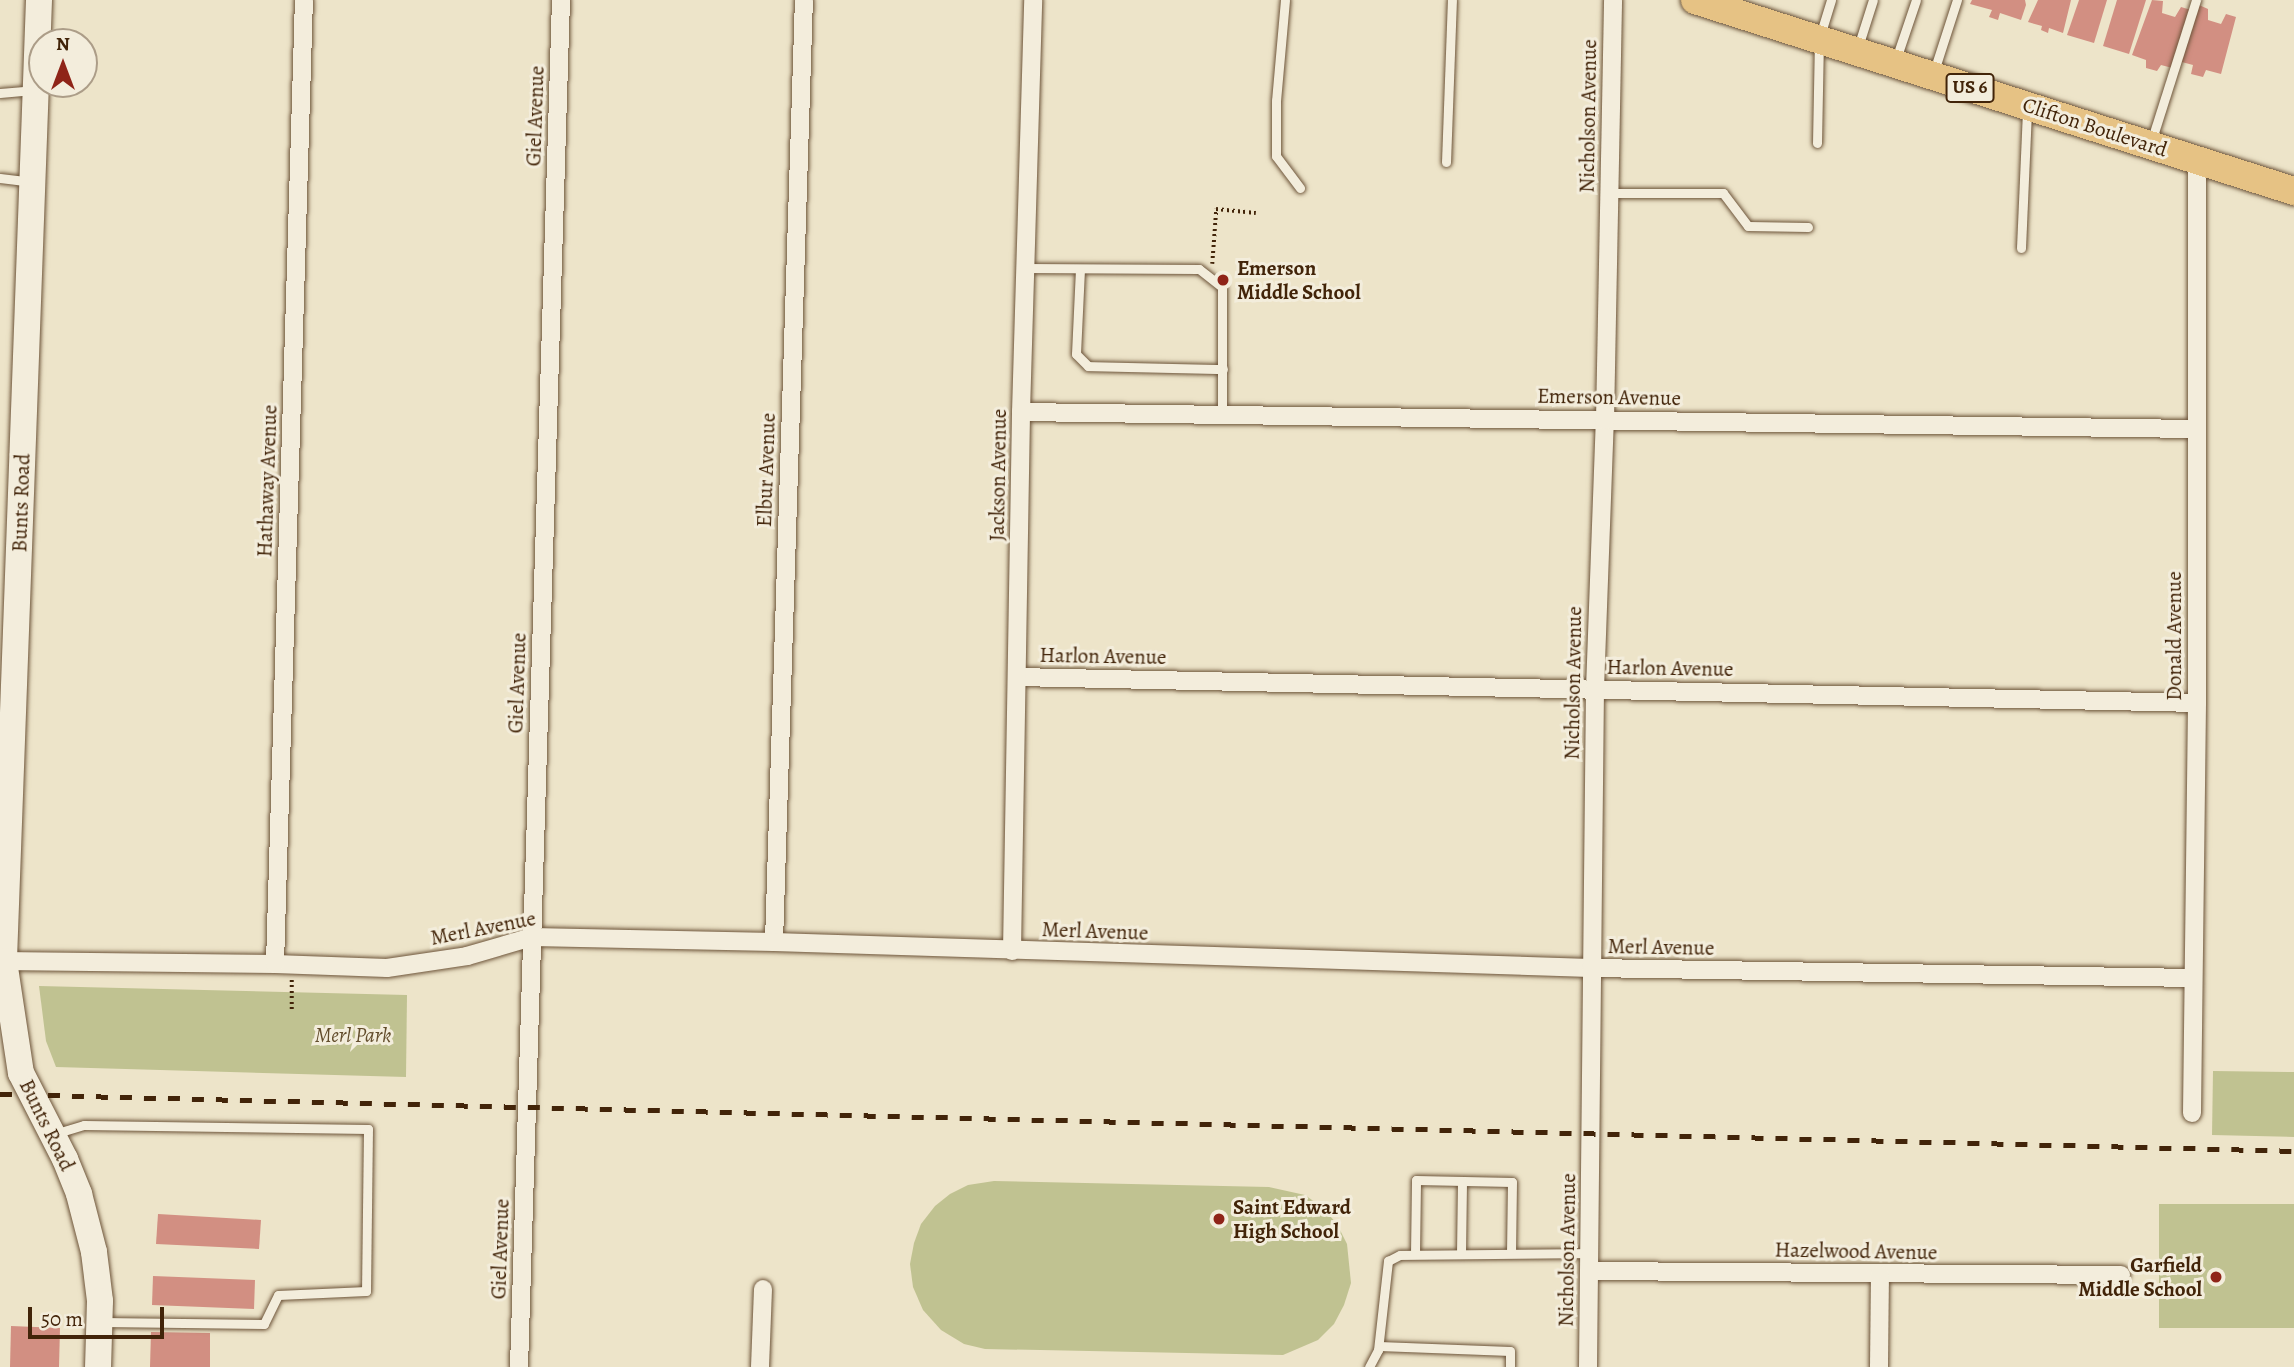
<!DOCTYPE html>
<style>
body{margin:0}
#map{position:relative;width:2294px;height:1367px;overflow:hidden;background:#ede4c9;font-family:Alegreya,serif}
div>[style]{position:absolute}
.green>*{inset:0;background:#c0c291}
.building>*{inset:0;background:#d28f82}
.path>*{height:3.5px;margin-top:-1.75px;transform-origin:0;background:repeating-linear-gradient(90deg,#422409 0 2px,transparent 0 5.5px)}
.roads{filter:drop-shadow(0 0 2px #6d5439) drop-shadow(0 0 2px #6d5439)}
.lane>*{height:9px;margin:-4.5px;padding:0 4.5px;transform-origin:4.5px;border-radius:4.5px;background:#f3eddc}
.street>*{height:18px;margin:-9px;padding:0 9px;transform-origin:9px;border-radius:9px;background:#f3eddc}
.secondary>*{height:26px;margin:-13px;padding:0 13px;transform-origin:13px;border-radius:13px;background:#f3eddc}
.primary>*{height:28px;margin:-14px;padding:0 14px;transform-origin:14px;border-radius:14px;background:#e6c284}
.rail>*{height:5px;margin-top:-2.5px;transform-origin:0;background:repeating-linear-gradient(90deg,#422409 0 12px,transparent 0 24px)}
.dots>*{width:19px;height:19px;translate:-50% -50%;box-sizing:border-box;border:4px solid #f3eddc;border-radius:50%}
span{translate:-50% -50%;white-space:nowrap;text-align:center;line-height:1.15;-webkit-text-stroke:6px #f3eddc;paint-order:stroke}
.shield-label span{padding:2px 5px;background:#f3eddc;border:2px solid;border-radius:5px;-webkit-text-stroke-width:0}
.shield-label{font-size:19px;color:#422409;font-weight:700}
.street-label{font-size:21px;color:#422409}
.poi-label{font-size:21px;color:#422409;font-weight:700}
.left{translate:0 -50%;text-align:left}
.right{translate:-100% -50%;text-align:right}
.park-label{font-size:21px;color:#624c2b;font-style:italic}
.north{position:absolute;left:28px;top:28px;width:70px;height:70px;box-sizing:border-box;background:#f3eddc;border:2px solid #ac9d88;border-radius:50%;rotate:0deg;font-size:19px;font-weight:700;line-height:28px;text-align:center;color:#422409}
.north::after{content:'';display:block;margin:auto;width:24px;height:32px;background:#8f2418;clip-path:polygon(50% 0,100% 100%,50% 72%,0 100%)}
.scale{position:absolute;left:28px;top:1307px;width:136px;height:32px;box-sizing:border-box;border:4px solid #422409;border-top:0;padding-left:9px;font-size:21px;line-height:24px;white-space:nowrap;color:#422409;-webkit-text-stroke:5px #f3eddc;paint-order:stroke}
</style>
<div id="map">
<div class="green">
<div style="clip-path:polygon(39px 986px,407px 995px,406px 1077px,56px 1067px,46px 1041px)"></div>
<div style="clip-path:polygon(2213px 1071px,2294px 1072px,2294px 1137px,2212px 1135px)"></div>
<div style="clip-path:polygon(994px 1181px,1269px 1187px,1305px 1195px,1323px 1208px,1337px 1224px,1347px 1244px,1351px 1283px,1344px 1305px,1334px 1324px,1318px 1340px,1283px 1355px,985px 1349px,964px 1344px,941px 1330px,923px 1310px,913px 1287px,910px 1264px,914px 1243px,921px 1224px,935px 1206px,950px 1194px,968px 1185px)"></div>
<div style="clip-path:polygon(2159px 1204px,2294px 1204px,2294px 1328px,2159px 1328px)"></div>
</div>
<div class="building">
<div style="clip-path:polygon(1972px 0,2025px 0,2026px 5px,2021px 20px,2000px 13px,1998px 20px,1989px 17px,1992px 10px,1970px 4px)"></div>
<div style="clip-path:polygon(2038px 0,2071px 0,2063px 33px,2049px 28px,2048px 33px,2041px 30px,2042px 26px,2028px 22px)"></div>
<div style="clip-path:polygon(2079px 0,2107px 0,2094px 43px,2067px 35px)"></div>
<div style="clip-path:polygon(2117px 0,2146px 0,2129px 54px,2103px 46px)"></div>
<div style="clip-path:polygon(2152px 0,2163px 1px,2162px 13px,2175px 17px,2181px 7px,2191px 10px,2183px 46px,2186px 47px,2199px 5px,2208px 9px,2208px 20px,2221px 24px,2226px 14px,2236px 17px,2221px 74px,2206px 70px,2203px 77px,2191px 74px,2193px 65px,2178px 61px,2176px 69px,2161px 65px,2157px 71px,2146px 68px,2146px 60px,2132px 55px)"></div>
<div style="clip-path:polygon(158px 1214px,261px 1220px,259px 1249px,156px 1244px)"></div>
<div style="clip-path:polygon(153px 1276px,255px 1280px,254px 1309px,152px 1305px)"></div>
<div style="clip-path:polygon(11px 1326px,60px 1328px,59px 1367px,10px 1367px)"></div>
<div style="clip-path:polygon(151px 1332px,210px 1333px,210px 1367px,150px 1367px)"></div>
</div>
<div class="path">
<div style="left:1212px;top:264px;width:55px;rotate:-85.8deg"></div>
<div style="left:1216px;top:209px;width:40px;rotate:5.7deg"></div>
<div style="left:292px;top:980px;width:31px;rotate:90deg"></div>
</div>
<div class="roads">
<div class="lane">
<div style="left:1285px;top:0;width:101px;rotate:95.1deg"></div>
<div style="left:1276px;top:101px;width:55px;rotate:90deg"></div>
<div style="left:1276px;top:156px;width:40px;rotate:53deg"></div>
<div style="left:1857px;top:50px;width:52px;rotate:-72.3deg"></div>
<div style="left:1896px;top:59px;width:62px;rotate:-71.3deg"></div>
<div style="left:1934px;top:71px;width:75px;rotate:-72.1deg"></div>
<div style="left:0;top:93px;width:33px;rotate:-5deg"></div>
<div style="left:2151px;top:142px;width:149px;rotate:-72.4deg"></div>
<div style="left:1817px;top:143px;width:104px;rotate:-88.9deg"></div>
<div style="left:1819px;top:39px;width:41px;rotate:-72.9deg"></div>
<div style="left:1446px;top:162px;width:162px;rotate:-87.9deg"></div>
<div style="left:0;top:178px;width:31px;rotate:7deg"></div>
<div style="left:1609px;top:193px;width:114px"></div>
<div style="left:1723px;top:193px;width:41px;rotate:52.9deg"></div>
<div style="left:1748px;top:226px;width:60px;rotate:1deg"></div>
<div style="left:2021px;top:248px;width:139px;rotate:-87.5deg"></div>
<div style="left:1025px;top:268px;width:174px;rotate:0.3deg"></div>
<div style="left:1199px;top:269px;width:29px;rotate:38deg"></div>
<div style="left:1222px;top:287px;width:128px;rotate:90deg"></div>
<div style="left:1080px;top:269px;width:85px;rotate:92.7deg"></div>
<div style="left:1076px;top:354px;width:17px;rotate:45deg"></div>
<div style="left:1088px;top:366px;width:135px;rotate:1.3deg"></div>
<div style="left:54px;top:1134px;width:31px;rotate:-17deg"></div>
<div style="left:84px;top:1125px;width:284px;rotate:0.8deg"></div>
<div style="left:368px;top:1129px;width:162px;rotate:90.7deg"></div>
<div style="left:366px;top:1291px;width:88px;rotate:177.4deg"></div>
<div style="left:278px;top:1295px;width:32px;rotate:116deg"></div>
<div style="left:264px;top:1324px;width:162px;rotate:-179.3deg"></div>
<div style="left:1415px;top:1254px;width:74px;rotate:-89.2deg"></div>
<div style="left:1416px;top:1180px;width:96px;rotate:1.2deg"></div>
<div style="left:1512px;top:1182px;width:71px;rotate:90.8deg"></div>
<div style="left:1461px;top:1254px;width:72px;rotate:-89.2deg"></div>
<div style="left:1379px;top:1346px;width:131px;rotate:2.2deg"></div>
<div style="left:1510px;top:1351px;width:16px;rotate:90deg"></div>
<div style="left:1369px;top:1367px;width:19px;rotate:-62deg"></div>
<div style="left:1378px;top:1350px;width:90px;rotate:-83.6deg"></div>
<div style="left:1388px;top:1261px;width:13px;rotate:-27deg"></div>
<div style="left:1400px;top:1255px;width:190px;rotate:-0.6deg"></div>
</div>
<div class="street">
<div style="left:1021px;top:412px;width:1176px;rotate:0.83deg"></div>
<div style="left:1017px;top:677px;width:1180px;rotate:1.26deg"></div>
<div style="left:774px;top:942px;width:942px;rotate:-88.18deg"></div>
<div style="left:1012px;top:951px;width:539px;rotate:-89.04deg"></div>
<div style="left:1021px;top:412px;width:412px;rotate:-88.3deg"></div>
<div style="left:0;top:961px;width:275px;rotate:0.6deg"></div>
<div style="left:275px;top:964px;width:112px;rotate:2deg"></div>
<div style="left:387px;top:968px;width:81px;rotate:-8.5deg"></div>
<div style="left:467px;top:956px;width:68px;rotate:-16.3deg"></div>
<div style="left:532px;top:937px;width:242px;rotate:1.2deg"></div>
<div style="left:774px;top:942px;width:817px;rotate:1.82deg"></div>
<div style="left:1591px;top:968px;width:601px;rotate:0.95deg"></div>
<div style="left:275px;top:964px;width:964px;rotate:-88.28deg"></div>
<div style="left:2192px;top:1113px;width:410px;rotate:-89.3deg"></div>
<div style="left:2197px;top:703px;width:543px;rotate:-90deg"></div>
<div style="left:1590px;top:1271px;width:531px;rotate:0.43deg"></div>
<div style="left:519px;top:1367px;width:1368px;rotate:-88.24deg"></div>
<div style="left:760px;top:1367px;width:78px;rotate:-87.8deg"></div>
<div style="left:1588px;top:1367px;width:678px;rotate:-89.41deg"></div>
<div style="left:1595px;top:689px;width:269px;rotate:-87.9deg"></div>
<div style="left:1605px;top:420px;width:420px;rotate:-88.9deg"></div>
<div style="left:1879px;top:1367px;width:92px;rotate:-89.4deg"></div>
</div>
<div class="secondary">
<div style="left:39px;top:0;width:962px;rotate:92.09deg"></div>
<div style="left:4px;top:961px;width:113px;rotate:81.4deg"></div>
<div style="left:21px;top:1073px;width:97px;rotate:62.9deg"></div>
<div style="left:65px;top:1159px;width:38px;rotate:68deg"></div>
<div style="left:79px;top:1194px;width:60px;rotate:75.5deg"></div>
<div style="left:94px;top:1252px;width:49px;rotate:83deg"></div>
<div style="left:100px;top:1301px;width:66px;rotate:91.7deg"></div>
</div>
<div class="primary">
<div style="left:1695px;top:0;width:629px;rotate:17.69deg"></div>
</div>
</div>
<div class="rail">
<div style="left:0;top:1094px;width:2295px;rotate:1.42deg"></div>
</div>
<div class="dots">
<div style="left:1223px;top:280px;background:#8f2418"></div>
<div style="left:1219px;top:1219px;background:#8f2418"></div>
<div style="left:2216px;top:1277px;background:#8f2418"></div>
</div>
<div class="shield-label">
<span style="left:1970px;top:88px">US 6</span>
</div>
<div class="street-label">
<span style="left:535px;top:116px;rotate:-88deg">Giel Avenue</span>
<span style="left:1588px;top:116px;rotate:-89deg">Nicholson Avenue</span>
<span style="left:2095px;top:127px;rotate:18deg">Clifton Boulevard</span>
<span style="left:1609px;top:397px;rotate:1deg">Emerson Avenue</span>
<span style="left:766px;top:470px;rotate:-88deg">Elbur Avenue</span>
<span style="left:998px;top:475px;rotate:-89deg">Jackson Avenue</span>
<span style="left:267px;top:481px;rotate:-88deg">Hathaway Avenue</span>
<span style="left:21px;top:503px;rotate:-88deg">Bunts Road</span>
<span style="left:2174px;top:636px;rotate:-90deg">Donald Avenue</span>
<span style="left:1103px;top:656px;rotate:1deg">Harlon Avenue</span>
<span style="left:1670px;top:668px;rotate:1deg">Harlon Avenue</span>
<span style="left:517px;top:683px;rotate:-88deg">Giel Avenue</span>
<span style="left:1573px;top:683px;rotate:-89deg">Nicholson Avenue</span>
<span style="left:483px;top:928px;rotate:-11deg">Merl Avenue</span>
<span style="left:1095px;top:931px;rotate:2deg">Merl Avenue</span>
<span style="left:1661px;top:947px;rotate:1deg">Merl Avenue</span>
<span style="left:47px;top:1125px;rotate:64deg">Bunts Road</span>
<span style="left:500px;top:1249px;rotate:-88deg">Giel Avenue</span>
<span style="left:1567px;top:1250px;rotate:-89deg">Nicholson Avenue</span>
<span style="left:1856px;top:1251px;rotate:1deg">Hazelwood Avenue</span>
</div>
<div class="poi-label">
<span class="left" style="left:1237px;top:280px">Emerson<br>Middle School</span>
<span class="left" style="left:1233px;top:1219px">Saint Edward<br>High School</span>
<span class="right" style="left:2202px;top:1277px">Garfield<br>Middle School</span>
</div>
<div class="park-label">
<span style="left:353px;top:1035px">Merl Park</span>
</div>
<div class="north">N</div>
<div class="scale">50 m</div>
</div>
